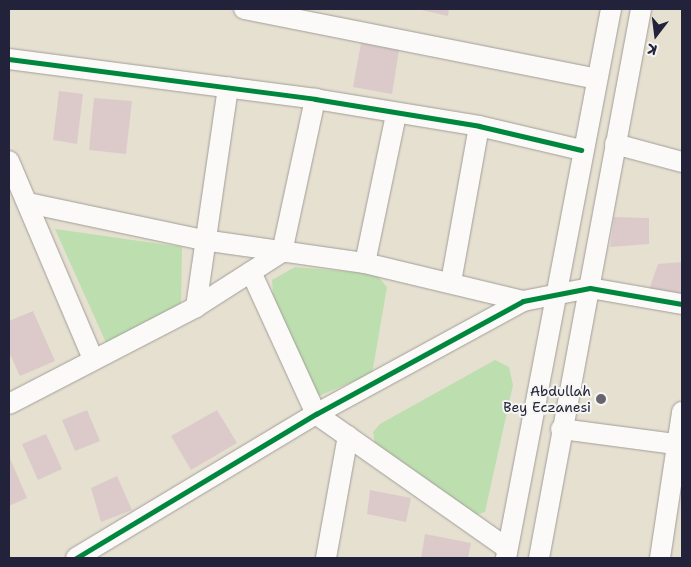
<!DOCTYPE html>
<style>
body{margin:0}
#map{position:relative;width:691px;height:567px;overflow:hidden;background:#e6e0d1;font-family:"Shantell Sans",sans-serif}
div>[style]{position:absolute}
.green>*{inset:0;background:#bddeaf}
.building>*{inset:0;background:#dccaca}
.roads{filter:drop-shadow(0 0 1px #a19e98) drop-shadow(0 0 1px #a19e98)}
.minor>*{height:20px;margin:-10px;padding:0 10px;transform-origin:10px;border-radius:10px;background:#fbfaf8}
.cycleway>*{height:5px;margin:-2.5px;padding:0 2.5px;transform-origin:2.5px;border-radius:2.5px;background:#00873e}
.dots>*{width:14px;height:14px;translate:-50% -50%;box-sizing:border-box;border:2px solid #f6f6f2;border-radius:50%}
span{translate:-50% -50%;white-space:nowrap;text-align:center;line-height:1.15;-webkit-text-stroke:4px #f6f6f2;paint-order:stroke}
.poi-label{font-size:14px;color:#22223b}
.right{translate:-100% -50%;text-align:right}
.frame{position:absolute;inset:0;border:10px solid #22223b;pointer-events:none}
.north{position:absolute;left:631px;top:10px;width:50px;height:50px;-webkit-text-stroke:4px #f6f6f2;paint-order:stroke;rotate:195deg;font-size:14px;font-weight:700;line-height:20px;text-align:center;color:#22223b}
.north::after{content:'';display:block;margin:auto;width:18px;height:22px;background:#22223b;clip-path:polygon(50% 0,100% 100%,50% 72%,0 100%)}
</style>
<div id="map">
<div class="green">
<div style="clip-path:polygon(55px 229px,182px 247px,181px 306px,108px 347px)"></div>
<div style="clip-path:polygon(295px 267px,376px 274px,387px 287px,372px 374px,316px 397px,273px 294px,272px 280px)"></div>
<div style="clip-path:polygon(495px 360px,509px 367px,513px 385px,485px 512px,471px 517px,375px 444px,373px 432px,380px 424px)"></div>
</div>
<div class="building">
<div style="clip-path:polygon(417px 9px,449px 9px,448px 16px)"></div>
<div style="clip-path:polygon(361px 43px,399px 50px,392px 94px,353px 87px)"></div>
<div style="clip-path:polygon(59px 91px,83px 94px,77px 144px,53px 140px)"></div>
<div style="clip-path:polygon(94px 98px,132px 101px,126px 154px,89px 150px)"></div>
<div style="clip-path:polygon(614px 217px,649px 218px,649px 244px,610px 247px)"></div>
<div style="clip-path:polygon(682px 262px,682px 301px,648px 293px,658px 264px)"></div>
<div style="clip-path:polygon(33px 311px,55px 361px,20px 376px,9px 352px,9px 321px)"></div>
<div style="clip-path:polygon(87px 410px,100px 441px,75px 451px,62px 420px)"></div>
<div style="clip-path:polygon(217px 410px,237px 443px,191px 470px,171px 436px)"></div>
<div style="clip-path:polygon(46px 434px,62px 469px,38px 480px,22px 444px)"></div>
<div style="clip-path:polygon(9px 456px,27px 498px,9px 506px)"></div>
<div style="clip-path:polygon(117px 476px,132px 510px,101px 522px,91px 488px)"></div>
<div style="clip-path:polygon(370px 490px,411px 498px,406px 522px,367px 514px)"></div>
<div style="clip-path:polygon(425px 534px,471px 543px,468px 558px,421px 558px)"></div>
</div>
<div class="roads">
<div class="minor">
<div style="left:244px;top:9px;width:360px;rotate:11.2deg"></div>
<div style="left:9px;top:59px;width:309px;rotate:7.4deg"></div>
<div style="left:315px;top:99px;width:166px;rotate:9.3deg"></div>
<div style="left:479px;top:126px;width:105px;rotate:13.2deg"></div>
<div style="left:615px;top:144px;width:69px;rotate:15deg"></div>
<div style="left:9px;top:161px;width:215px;rotate:67deg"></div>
<div style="left:28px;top:203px;width:179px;rotate:11.9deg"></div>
<div style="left:203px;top:240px;width:164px;rotate:8.1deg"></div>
<div style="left:365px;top:263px;width:163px;rotate:13.5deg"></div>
<div style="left:365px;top:263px;width:152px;rotate:-78.2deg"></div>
<div style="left:251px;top:272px;width:156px;rotate:65.4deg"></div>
<div style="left:316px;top:414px;width:233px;rotate:35.1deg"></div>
<div style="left:451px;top:282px;width:158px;rotate:-79.8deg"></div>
<div style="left:196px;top:307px;width:222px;rotate:-81.7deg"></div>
<div style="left:9px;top:404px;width:211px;rotate:-27.4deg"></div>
<div style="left:196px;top:307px;width:102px;rotate:-32.6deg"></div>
<div style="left:282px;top:252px;width:157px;rotate:-77.8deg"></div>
<div style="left:561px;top:429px;width:122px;rotate:7.5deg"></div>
<div style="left:76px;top:558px;width:280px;rotate:-31deg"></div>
<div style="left:316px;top:414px;width:236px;rotate:-28.6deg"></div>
<div style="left:523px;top:301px;width:68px;rotate:-11deg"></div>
<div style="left:590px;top:288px;width:93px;rotate:9.9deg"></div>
<div style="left:326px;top:558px;width:124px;rotate:-79.8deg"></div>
<div style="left:506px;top:558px;width:559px;rotate:-79.17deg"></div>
<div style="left:539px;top:558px;width:558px;rotate:-79.47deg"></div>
<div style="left:660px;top:558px;width:148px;rotate:-81.4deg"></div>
</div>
</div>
<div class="cycleway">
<div style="left:9px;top:59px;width:309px;rotate:7.4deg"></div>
<div style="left:315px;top:99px;width:166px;rotate:9.3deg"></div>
<div style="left:479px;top:126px;width:105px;rotate:13.2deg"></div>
<div style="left:76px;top:558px;width:280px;rotate:-31deg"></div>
<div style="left:316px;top:414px;width:236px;rotate:-28.6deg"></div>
<div style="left:523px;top:301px;width:68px;rotate:-11deg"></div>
<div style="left:590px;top:288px;width:93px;rotate:9.9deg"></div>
</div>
<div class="dots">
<div style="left:601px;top:399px;background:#676470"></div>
</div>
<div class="poi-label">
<span class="right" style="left:591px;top:399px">Abdullah<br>Bey Eczanesi</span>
</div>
<div class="frame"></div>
<div class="north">K</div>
</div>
